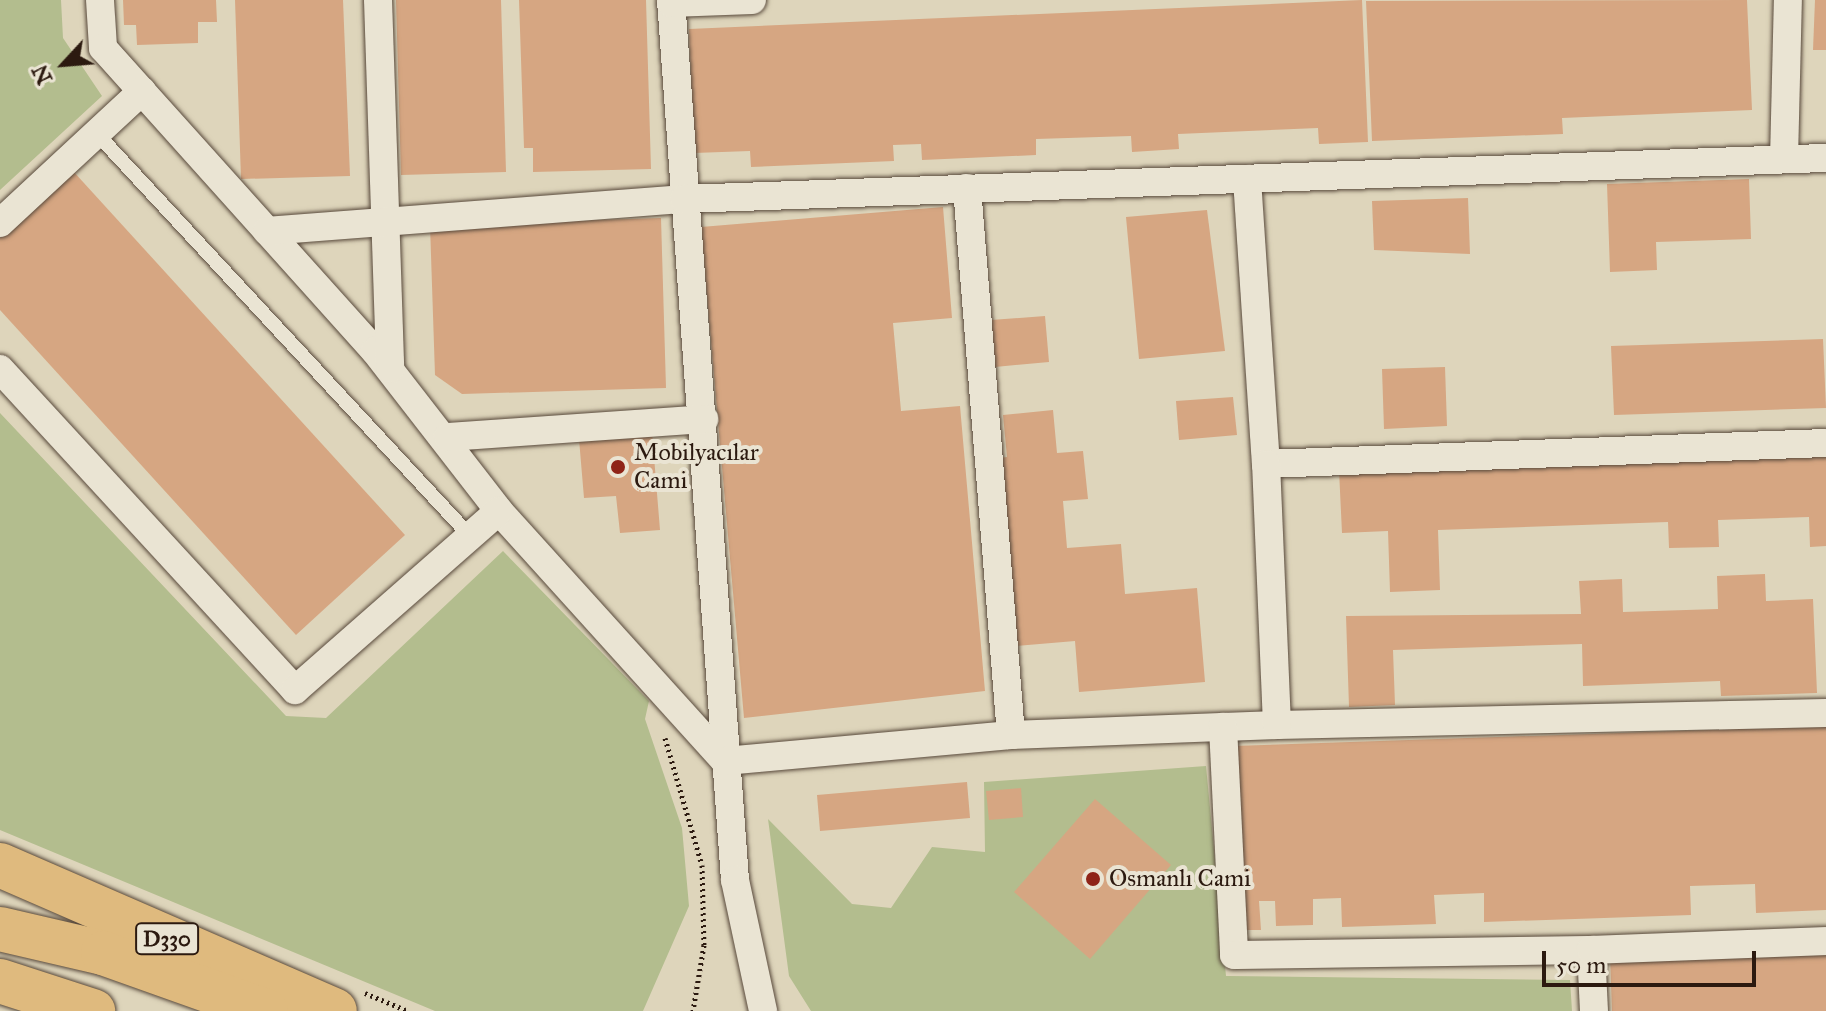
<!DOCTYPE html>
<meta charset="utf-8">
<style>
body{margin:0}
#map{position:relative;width:1826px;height:1011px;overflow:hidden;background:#ded5bb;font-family:"IM FELL Great Primer",serif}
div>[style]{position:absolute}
.green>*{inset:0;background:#b3bd8e}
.building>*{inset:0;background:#d6a682}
.path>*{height:5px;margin-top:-2.5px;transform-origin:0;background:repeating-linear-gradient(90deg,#2c1a10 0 2px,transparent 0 6px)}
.roads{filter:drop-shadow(0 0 2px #58493b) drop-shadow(0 0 2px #58493b)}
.service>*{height:14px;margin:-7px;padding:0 7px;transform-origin:7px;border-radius:7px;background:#eae4d3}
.minor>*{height:28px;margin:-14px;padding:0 14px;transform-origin:14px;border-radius:14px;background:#eae4d3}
.trunk>*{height:44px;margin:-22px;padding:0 22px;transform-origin:22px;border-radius:22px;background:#dfba7e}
.dots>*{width:22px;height:22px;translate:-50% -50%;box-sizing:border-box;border:4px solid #eae4d3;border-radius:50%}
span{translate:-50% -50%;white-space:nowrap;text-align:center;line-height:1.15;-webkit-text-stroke:8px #eae4d3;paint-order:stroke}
.shield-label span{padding:2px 6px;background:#eae4d3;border:2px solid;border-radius:6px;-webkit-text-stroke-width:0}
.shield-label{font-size:22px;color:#2c1a10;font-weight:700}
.poi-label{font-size:24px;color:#2c1a10}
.left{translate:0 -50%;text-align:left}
.north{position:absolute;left:24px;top:24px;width:80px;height:80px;-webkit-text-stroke:6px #eae4d3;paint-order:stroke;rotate:244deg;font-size:22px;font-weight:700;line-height:32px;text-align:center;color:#2c1a10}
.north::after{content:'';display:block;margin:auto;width:28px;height:36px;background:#2c1a10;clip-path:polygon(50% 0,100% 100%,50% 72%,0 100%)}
.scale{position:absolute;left:1542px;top:951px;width:214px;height:36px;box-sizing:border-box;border:4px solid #2c1a10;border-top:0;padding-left:10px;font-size:24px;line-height:28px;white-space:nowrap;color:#2c1a10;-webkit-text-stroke:6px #eae4d3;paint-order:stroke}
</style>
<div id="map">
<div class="green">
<div style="clip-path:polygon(0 0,61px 0,63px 38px,102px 96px,0 190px)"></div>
<div style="clip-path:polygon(0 413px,286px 716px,326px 718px,503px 551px,649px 701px,645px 719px,682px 828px,689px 906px,643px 1011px,435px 1011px,0 830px)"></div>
<div style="clip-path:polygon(1206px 766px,1226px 976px,1570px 980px,1572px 1011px,811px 1011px,789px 976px,768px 819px,852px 904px,891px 908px,932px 847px,985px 852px,984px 782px)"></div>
</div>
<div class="building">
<div style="clip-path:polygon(123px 0,216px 0,217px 22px,198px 22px,198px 43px,137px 45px,136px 25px,124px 25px)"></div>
<div style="clip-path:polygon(235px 0,343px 0,350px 176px,241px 179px)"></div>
<div style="clip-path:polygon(396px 0,501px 0,506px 172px,401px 175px)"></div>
<div style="clip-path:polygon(519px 0,646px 0,651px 169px,533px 172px,533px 148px,524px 148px)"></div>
<div style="clip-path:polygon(1362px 0,1368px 142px,1319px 144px,1318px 128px,1178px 134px,1179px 149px,1132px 152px,1131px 136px,1036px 139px,1036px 155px,922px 160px,921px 144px,893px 145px,894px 161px,751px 167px,750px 151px,694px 153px,689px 29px)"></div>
<div style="clip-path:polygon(1747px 0,1752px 110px,1562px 118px,1563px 134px,1372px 141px,1366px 1px)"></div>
<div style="clip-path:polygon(1815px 0,1826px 0,1826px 50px,1813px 50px)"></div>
<div style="clip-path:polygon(73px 171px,405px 535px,296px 635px,0 310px,0 238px)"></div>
<div style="clip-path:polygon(1749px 179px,1751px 239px,1656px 242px,1657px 270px,1610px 272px,1607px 184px)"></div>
<div style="clip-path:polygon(1468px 198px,1470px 254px,1374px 250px,1372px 201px)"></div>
<div style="clip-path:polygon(943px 207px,952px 318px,893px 323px,901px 411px,960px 406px,985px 691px,744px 718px,701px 227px)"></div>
<div style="clip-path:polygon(1207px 210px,1225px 351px,1139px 359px,1126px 217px)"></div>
<div style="clip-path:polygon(661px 218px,666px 388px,462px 394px,435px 375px,430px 225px)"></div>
<div style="clip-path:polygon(1045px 316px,1049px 362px,995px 367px,991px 320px)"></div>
<div style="clip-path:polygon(1823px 339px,1826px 408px,1614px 415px,1611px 346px)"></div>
<div style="clip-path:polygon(1445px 367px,1447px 426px,1384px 429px,1382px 369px)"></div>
<div style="clip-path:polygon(1233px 397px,1237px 435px,1179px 440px,1176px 401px)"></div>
<div style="clip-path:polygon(1053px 410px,1057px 453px,1083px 451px,1088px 499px,1063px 501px,1067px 548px,1121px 544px,1125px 594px,1197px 588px,1205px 682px,1079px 692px,1075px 641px,1015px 646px,999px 458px,1007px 457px,1003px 415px)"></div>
<div style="clip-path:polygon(652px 432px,660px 530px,620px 533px,616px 496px,584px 498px,579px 439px)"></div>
<div style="clip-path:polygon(1826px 453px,1826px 546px,1810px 547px,1809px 517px,1718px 520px,1719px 547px,1669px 548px,1668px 522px,1438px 530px,1440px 590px,1390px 592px,1388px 531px,1342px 533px,1339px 470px)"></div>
<div style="clip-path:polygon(1765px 574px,1766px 601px,1813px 599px,1817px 693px,1721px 696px,1720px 681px,1583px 686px,1582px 644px,1393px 650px,1395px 705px,1349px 707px,1346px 616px,1581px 614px,1579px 581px,1622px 579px,1623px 612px,1718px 609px,1717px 576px)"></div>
<div style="clip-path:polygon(1826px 726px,1826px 910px,1756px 913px,1755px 884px,1690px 886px,1691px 915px,1484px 922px,1484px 893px,1434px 895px,1436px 924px,1342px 927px,1341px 898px,1313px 899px,1313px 925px,1276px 926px,1275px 901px,1259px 901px,1261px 930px,1240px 930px,1233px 746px)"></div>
<div style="clip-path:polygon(967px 782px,970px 818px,820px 831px,817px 795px)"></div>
<div style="clip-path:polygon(1021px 788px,1023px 817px,989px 820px,986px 791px)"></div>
<div style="clip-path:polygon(1095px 799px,1171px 865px,1090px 959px,1014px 892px)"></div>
<div style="clip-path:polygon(1826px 947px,1826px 1011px,1612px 1011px,1610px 955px)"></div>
</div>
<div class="path">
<div style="left:665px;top:738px;width:132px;rotate:73.8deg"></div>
<div style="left:702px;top:865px;width:80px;rotate:88.6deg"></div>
<div style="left:704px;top:945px;width:67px;rotate:99.5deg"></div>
<div style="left:365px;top:993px;width:47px;rotate:22.7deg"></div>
</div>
<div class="roads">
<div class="service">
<div style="left:99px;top:136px;width:547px;rotate:47.15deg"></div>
</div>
<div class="minor">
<div style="left:100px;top:0;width:48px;rotate:86.4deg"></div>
<div style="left:103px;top:48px;width:407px;rotate:48.1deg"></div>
<div style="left:375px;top:351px;width:202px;rotate:52.2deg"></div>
<div style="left:499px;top:511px;width:337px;rotate:47.9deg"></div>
<div style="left:378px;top:0;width:369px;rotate:88.1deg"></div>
<div style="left:671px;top:0;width:882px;rotate:85.84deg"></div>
<div style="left:735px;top:880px;width:134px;rotate:77.9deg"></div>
<div style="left:671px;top:3px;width:81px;rotate:-2.1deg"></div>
<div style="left:1784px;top:159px;width:159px;rotate:-88.6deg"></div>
<div style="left:1247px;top:179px;width:286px;rotate:86.2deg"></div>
<div style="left:1266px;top:464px;width:560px;rotate:-2.15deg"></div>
<div style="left:967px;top:188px;width:549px;rotate:85.4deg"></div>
<div style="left:0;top:223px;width:194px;rotate:-42.9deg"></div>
<div style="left:267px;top:231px;width:418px;rotate:-4.4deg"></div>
<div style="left:684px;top:199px;width:1143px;rotate:-2.06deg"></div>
<div style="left:0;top:369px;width:436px;rotate:47.4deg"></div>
<div style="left:295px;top:690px;width:271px;rotate:-41.3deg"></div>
<div style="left:448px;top:437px;width:257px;rotate:-4deg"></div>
<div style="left:1277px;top:725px;width:549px;rotate:-1.25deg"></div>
<div style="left:1223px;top:727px;width:54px;rotate:-2.1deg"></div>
<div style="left:1277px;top:725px;width:261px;rotate:-92.4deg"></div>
<div style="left:725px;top:761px;width:287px;rotate:-5.2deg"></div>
<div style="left:1011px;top:735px;width:212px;rotate:-2.2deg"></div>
<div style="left:1223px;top:727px;width:228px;rotate:87.2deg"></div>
<div style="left:1234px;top:955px;width:357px;rotate:-0.8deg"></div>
<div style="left:1591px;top:950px;width:61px;rotate:87.2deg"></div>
<div style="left:1591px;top:950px;width:235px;rotate:-2.2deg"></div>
</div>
<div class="trunk">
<div style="left:0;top:865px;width:365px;rotate:23.5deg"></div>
<div style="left:0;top:929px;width:106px;rotate:13.1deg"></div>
<div style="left:103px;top:953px;width:173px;rotate:19.6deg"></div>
<div style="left:0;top:981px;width:98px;rotate:17.9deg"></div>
</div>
</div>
<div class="dots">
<div style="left:618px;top:467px;background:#8f2418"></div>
<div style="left:1093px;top:879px;background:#8f2418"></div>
</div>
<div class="shield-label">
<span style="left:167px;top:939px">D330</span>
</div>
<div class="poi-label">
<span class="left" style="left:634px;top:467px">Mobilyacılar<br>Cami</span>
<span class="left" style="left:1109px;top:879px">Osmanlı Cami</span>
</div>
<div class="north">N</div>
<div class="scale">50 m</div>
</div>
